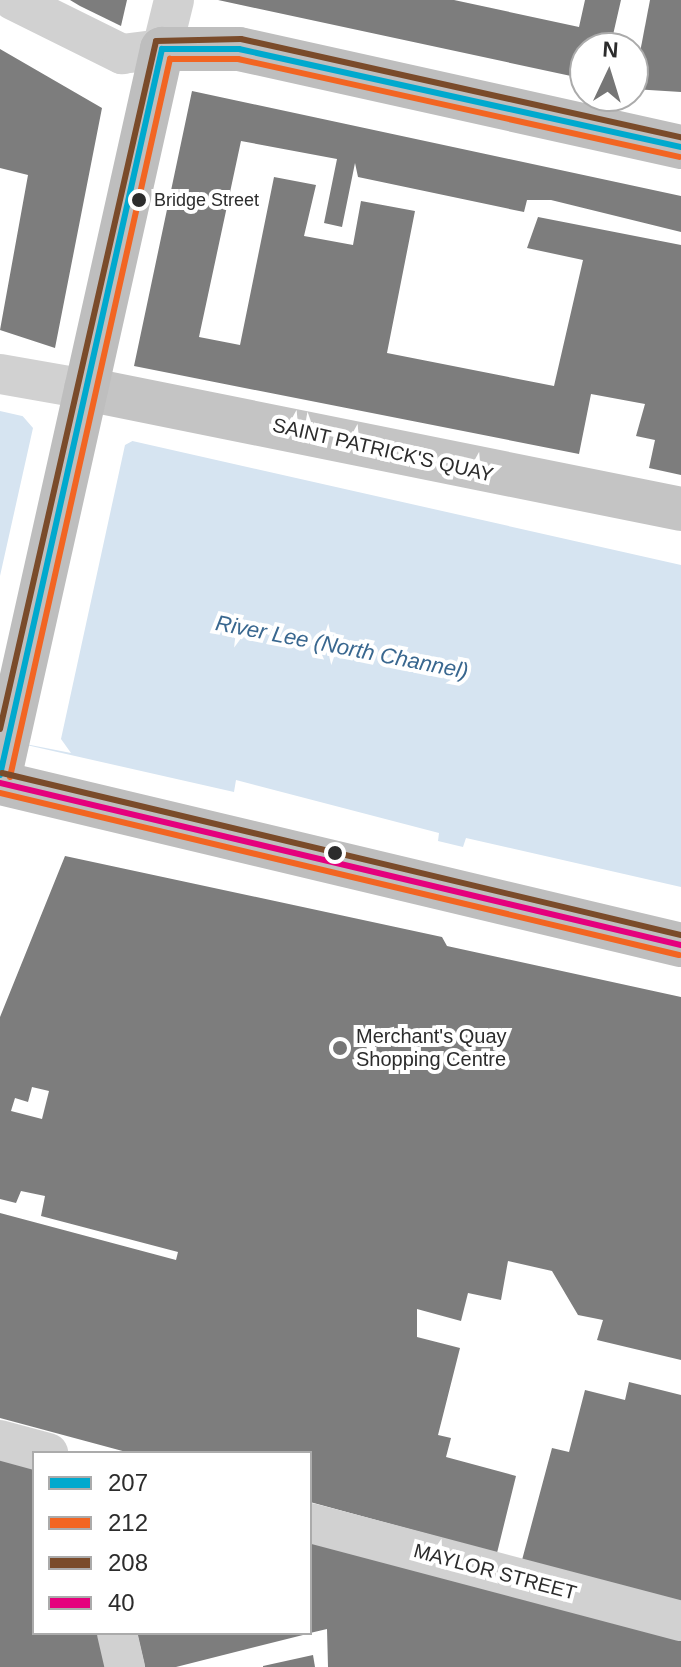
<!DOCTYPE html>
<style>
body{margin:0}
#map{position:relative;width:681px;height:1667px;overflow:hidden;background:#fff;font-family:Arial,sans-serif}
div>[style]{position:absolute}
.water>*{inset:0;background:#d6e4f1}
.pier>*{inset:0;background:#fff}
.building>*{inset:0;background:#7d7d7d}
.minor>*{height:40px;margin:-20px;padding:0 20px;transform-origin:20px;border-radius:20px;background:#d1d1d1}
.major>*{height:44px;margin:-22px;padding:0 22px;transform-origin:22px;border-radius:22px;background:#c4c4c4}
.highway>*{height:44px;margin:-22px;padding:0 22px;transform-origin:22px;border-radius:22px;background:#bebebe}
.bus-1>*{height:6px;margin:-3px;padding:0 3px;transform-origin:3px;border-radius:3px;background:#00a9ce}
.bus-2>*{height:6px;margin:-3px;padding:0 3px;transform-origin:3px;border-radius:3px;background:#f26522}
.bus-3>*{height:6px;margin:-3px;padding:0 3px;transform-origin:3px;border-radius:3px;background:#7a4b2a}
.bus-4>*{height:6px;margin:-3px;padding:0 3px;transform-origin:3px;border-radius:3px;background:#e5007d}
.dots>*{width:22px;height:22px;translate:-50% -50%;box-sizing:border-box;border:4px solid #fff;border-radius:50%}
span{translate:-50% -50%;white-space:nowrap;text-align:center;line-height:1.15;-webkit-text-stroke:8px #fff;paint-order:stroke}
.bus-label{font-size:18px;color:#2c2c2c}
.left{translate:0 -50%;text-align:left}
.street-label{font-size:20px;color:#2c2c2c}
.poi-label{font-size:20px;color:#2c2c2c}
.water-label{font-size:22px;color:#39678f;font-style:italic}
.legend{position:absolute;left:32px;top:1451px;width:280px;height:184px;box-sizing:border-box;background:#fff;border:2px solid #ababab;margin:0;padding:10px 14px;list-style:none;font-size:24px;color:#2c2c2c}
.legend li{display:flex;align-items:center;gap:16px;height:40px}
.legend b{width:40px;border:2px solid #ababab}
.north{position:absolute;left:569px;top:32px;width:80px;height:80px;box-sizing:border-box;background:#fff;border:2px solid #ababab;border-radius:50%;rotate:4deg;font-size:22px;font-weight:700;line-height:32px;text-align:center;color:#2c2c2c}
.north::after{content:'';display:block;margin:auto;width:28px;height:36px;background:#767676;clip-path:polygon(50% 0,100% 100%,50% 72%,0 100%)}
</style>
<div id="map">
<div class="water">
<div style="clip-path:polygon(0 411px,681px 565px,681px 887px,466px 838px,463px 847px,438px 841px,439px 833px,236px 780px,234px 792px,0 739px)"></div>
</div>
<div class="pier">
<div style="clip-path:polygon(20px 413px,138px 438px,125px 445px,61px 739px,71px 753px,0 739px,0 576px,33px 428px)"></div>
</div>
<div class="building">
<div style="clip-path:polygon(70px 0,127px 0,121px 26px,80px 6px)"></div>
<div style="clip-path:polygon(218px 0,454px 0,579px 27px,585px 0,621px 0,610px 48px,585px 48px,585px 79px)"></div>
<div style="clip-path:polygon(650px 0,681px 0,681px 92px,633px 89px)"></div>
<div style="clip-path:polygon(0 49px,102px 108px,55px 348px,0 330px,28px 175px,0 168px)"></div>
<div style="clip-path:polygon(192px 91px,681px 196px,681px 232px,551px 200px,527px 200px,524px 212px,358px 177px,355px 163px,342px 227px,324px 223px,337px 159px,241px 141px,199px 337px,240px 345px,274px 177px,316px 185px,304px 236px,353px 245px,361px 201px,415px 211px,387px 353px,554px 386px,583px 260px,527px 248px,538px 217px,681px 245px,681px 475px,649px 468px,655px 440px,636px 436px,645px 404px,591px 394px,579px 454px,134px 366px)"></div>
<div style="clip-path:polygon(evenodd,65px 856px,442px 937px,447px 946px,681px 997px,681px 1360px,597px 1340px,603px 1320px,578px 1315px,552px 1271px,508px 1261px,501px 1300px,468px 1293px,461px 1321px,417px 1309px,417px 1337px,460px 1348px,438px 1435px,451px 1438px,446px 1457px,516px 1476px,497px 1553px,310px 1502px,310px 1453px,130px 1453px,0 1418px,0 1213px,176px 1260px,178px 1252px,41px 1216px,45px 1196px,21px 1191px,16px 1203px,0 1199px,0 1017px,65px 856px,32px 1087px,49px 1091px,42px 1119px,11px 1111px,15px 1098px,28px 1102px,32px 1087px)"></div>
<div style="clip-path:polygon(629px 1382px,681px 1395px,681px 1603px,522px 1560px,552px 1448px,569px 1452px,585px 1390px,625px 1400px)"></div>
<div style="clip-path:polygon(0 1455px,34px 1465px,34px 1633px,98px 1633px,105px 1667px,0 1667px)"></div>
<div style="clip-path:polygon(310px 1536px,681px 1633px,681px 1667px,328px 1667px,327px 1629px,310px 1633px)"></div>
<div style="clip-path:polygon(137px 1633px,307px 1633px,307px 1634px,176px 1667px,145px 1667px)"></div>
<div style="clip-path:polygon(313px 1655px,315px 1667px,263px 1667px,263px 1666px)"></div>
</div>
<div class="minor">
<div style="left:13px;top:0;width:122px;rotate:26.4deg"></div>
<div style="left:122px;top:54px;width:40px;rotate:-7.1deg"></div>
<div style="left:162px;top:49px;width:50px;rotate:-76.2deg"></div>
<div style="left:0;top:374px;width:87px;rotate:9.9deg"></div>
<div style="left:0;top:1440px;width:50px;rotate:15.2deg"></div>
<div style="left:310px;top:1523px;width:384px;rotate:14.8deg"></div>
<div style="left:117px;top:1633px;width:35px;rotate:77deg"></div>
</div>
<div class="major">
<div style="left:86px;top:389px;width:607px;rotate:11.4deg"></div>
</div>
<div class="highway">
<div style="left:0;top:775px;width:744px;rotate:-77.42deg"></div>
<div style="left:162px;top:49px;width:77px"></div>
<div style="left:239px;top:49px;width:453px;rotate:12.5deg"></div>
<div style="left:0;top:783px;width:700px;rotate:13.38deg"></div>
</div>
<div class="bus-1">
<div style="left:162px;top:49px;width:77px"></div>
<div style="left:239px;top:49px;width:453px;rotate:12.5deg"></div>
<div style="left:0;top:775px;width:744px;rotate:-77.42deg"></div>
</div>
<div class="bus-2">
<div style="left:10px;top:777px;width:736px;rotate:-77.44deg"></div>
<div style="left:170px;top:59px;width:68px"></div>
<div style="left:238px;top:59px;width:452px;rotate:12.5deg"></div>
<div style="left:0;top:793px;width:698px;rotate:13.42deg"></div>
</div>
<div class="bus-3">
<div style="left:0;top:729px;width:705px;rotate:-77.22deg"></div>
<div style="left:156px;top:41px;width:85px;rotate:-1.3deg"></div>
<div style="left:241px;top:39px;width:451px;rotate:12.6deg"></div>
<div style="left:2px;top:773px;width:698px;rotate:13.42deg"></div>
</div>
<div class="bus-4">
<div style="left:0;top:783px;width:700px;rotate:13.38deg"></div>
</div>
<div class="dots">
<div style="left:139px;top:200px;background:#2c2c2c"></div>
<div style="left:335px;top:853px;background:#2c2c2c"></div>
<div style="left:340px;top:1048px;background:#767676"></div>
</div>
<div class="bus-label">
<span class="left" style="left:154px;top:200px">Bridge Street</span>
</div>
<div class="street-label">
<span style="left:383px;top:450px;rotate:13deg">SAINT PATRICK'S QUAY</span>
<span style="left:495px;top:1572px;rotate:15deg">MAYLOR STREET</span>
</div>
<div class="poi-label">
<span class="left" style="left:356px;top:1048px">Merchant's Quay<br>Shopping Centre</span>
</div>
<div class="water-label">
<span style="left:342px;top:647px;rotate:11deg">River Lee (North Channel)</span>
</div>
<ul class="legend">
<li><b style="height:10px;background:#00a9ce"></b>207</li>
<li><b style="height:10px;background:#f26522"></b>212</li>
<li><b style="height:10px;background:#7a4b2a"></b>208</li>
<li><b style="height:10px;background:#e5007d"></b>40</li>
</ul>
<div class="north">N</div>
</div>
